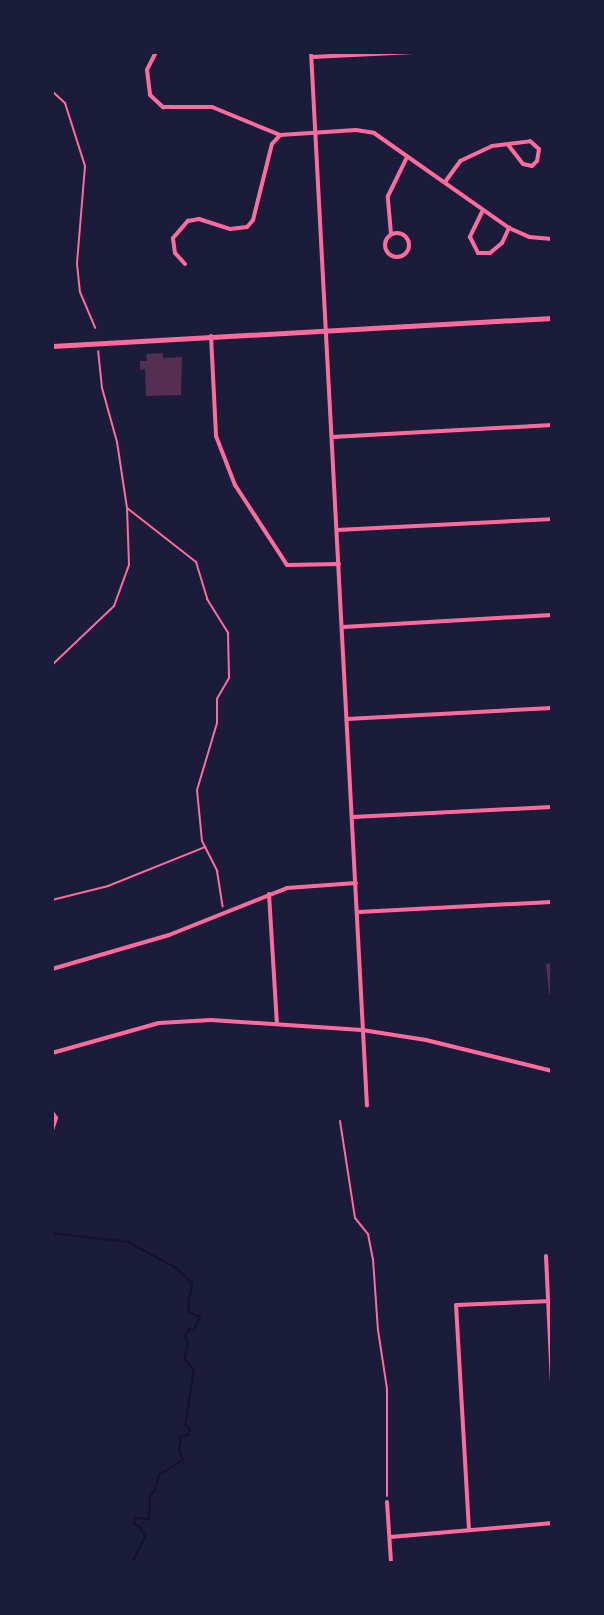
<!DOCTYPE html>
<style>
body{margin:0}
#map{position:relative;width:604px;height:1615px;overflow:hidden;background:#1b1b3a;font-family:Manrope,sans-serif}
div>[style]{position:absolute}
.stream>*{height:2px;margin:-1px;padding:0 1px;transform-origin:1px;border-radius:1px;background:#12122b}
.building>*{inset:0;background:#542f53}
.path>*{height:2px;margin:-1px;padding:0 1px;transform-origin:1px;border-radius:1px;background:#ff6b9d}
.minor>*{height:4px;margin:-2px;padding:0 2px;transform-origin:2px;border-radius:2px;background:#ff6b9d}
.minor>.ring{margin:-2px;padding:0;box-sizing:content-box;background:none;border:4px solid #ff6b9d;border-radius:50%}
.secondary>*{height:5px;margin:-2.5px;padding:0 2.5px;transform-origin:2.5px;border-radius:2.5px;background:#ff6b9d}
span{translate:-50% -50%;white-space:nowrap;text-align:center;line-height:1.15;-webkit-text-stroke:6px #1b1b3a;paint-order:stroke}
.frame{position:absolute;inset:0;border:54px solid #1b1b3a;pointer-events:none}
</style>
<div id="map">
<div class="stream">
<div style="left:52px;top:73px;width:13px;rotate:90deg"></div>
<div style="left:52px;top:1233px;width:77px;rotate:6.8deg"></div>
<div style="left:128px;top:1242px;width:55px;rotate:28.4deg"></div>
<div style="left:176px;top:1268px;width:22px;rotate:43deg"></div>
<div style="left:192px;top:1283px;width:24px;rotate:99deg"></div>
<div style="left:188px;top:1307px;width:5px;rotate:79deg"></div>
<div style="left:189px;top:1312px;width:12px;rotate:24deg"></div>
<div style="left:200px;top:1317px;width:14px;rotate:115deg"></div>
<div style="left:194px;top:1330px;width:5px;rotate:-169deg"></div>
<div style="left:189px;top:1329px;width:8px;rotate:120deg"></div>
<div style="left:185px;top:1336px;width:8px;rotate:67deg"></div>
<div style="left:188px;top:1343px;width:16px;rotate:101deg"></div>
<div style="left:185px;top:1359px;width:14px;rotate:51deg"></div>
<div style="left:194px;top:1370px;width:56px;rotate:99.3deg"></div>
<div style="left:185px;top:1425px;width:6px;rotate:39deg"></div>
<div style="left:190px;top:1429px;width:5px;rotate:101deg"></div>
<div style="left:189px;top:1434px;width:9px;rotate:159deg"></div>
<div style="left:181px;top:1437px;width:13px;rotate:99deg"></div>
<div style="left:179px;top:1450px;width:11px;rotate:68deg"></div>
<div style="left:183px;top:1460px;width:28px;rotate:148deg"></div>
<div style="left:159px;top:1475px;width:16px;rotate:105deg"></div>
<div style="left:155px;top:1490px;width:7px;rotate:135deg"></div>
<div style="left:150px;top:1495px;width:24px;rotate:92deg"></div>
<div style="left:149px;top:1519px;width:13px;rotate:-176deg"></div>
<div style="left:136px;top:1518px;width:6px;rotate:108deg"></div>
<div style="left:134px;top:1524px;width:7px;rotate:27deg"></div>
<div style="left:140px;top:1527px;width:11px;rotate:63deg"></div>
<div style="left:145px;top:1537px;width:29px;rotate:117deg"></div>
</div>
<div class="building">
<div style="clip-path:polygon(163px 353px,163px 358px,182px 357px,181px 395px,146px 396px,145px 369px,140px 370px,140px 361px,147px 361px,146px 354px)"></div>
<div style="clip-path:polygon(552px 963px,552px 994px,549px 994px,546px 964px)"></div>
</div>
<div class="path">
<div style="left:52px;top:91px;width:18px;rotate:43deg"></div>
<div style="left:65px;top:103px;width:66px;rotate:72.4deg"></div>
<div style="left:85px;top:166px;width:98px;rotate:94.7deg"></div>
<div style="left:77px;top:264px;width:28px;rotate:84deg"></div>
<div style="left:80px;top:292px;width:39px;rotate:67deg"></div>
<div style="left:127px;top:508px;width:88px;rotate:38deg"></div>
<div style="left:196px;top:562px;width:39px;rotate:73deg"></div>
<div style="left:207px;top:599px;width:40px;rotate:58deg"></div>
<div style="left:228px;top:633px;width:45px;rotate:88.7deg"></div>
<div style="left:229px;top:678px;width:24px;rotate:120deg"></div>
<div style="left:217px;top:699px;width:24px;rotate:90deg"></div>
<div style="left:217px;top:723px;width:70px;rotate:106.6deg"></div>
<div style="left:197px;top:790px;width:51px;rotate:84.4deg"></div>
<div style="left:202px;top:841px;width:34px;rotate:63deg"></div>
<div style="left:217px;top:871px;width:36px;rotate:81deg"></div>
<div style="left:52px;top:665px;width:86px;rotate:-43.6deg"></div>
<div style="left:114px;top:606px;width:44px;rotate:-69.9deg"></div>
<div style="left:129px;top:565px;width:57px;rotate:-92deg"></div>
<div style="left:127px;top:508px;width:67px;rotate:-98.6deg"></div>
<div style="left:117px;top:442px;width:56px;rotate:-105.5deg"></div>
<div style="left:102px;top:388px;width:37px;rotate:-96deg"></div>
<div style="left:52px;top:900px;width:58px;rotate:-14deg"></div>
<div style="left:108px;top:886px;width:105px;rotate:-21.9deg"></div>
<div style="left:340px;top:1121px;width:98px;rotate:81.2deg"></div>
<div style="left:355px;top:1218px;width:21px;rotate:51deg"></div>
<div style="left:368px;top:1234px;width:25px;rotate:79deg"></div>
<div style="left:373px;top:1259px;width:71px;rotate:86deg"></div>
<div style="left:378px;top:1330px;width:60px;rotate:81.3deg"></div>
<div style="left:387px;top:1389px;width:107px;rotate:90deg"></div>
</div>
<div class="minor">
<div style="left:156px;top:52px;width:20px;rotate:117deg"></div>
<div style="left:147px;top:70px;width:25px;rotate:83deg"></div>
<div style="left:150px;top:95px;width:18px;rotate:43deg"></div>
<div style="left:163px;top:107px;width:49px"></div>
<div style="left:212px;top:107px;width:74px;rotate:22.4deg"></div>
<div style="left:280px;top:135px;width:76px;rotate:-3.8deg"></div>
<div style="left:356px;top:130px;width:18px;rotate:9deg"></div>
<div style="left:374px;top:133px;width:165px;rotate:35.1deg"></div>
<div style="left:509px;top:228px;width:22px;rotate:24deg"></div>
<div style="left:529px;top:237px;width:23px;rotate:5deg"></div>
<div style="left:311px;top:52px;width:1055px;rotate:86.96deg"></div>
<div style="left:312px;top:57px;width:102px;rotate:-2.8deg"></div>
<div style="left:445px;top:182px;width:26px;rotate:-54deg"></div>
<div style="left:460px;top:161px;width:35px;rotate:-25deg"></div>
<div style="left:492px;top:146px;width:38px;rotate:-7deg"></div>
<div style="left:530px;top:141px;width:12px;rotate:42deg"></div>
<div style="left:539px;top:149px;width:12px;rotate:99deg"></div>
<div style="left:537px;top:161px;width:7px;rotate:135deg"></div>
<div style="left:532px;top:166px;width:9px;rotate:-167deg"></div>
<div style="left:523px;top:164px;width:24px;rotate:-128deg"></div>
<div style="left:482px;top:212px;width:28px;rotate:116deg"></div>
<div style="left:470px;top:237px;width:18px;rotate:63deg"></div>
<div style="left:478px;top:253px;width:12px"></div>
<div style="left:490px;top:253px;width:16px;rotate:-40deg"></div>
<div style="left:502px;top:243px;width:17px;rotate:-65deg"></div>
<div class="ring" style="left:385px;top:233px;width:20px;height:20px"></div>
<div style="left:391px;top:234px;width:38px;rotate:-95deg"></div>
<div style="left:388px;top:196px;width:43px;rotate:-64deg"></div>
<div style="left:185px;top:264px;width:15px;rotate:-132deg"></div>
<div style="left:175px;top:253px;width:15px;rotate:-98deg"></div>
<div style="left:173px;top:238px;width:23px;rotate:-49deg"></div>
<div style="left:188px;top:221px;width:11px;rotate:-10deg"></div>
<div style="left:199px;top:219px;width:33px;rotate:18deg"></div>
<div style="left:230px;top:229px;width:17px;rotate:-7deg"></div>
<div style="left:247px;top:227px;width:9px;rotate:-49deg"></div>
<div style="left:253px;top:220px;width:78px;rotate:-76deg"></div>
<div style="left:272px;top:144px;width:12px;rotate:-48deg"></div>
<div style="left:211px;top:336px;width:100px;rotate:87.1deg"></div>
<div style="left:216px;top:436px;width:53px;rotate:68.8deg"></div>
<div style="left:235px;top:485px;width:95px;rotate:57deg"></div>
<div style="left:287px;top:565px;width:52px;rotate:-1.1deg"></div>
<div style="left:332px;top:437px;width:220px;rotate:-3.1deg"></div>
<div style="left:337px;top:530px;width:215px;rotate:-2.9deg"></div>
<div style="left:343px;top:627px;width:209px;rotate:-3.3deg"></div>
<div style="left:347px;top:719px;width:205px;rotate:-3.1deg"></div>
<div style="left:353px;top:817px;width:199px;rotate:-2.9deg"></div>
<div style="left:269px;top:894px;width:129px;rotate:86.5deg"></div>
<div style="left:359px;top:912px;width:193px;rotate:-3deg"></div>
<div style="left:52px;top:969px;width:122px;rotate:-16.2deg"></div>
<div style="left:169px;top:935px;width:127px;rotate:-21.7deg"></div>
<div style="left:287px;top:888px;width:69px;rotate:-4.1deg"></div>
<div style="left:52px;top:1053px;width:111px;rotate:-15.7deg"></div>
<div style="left:159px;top:1023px;width:52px;rotate:-3.3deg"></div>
<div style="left:211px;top:1020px;width:151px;rotate:3.8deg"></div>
<div style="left:362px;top:1030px;width:65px;rotate:8.9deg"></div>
<div style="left:426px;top:1040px;width:130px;rotate:13.8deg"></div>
<div style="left:52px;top:1112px;width:7px;rotate:56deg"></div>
<div style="left:56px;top:1118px;width:13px;rotate:108deg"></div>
<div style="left:546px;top:1256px;width:129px;rotate:87.3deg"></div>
<div style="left:387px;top:1502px;width:61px;rotate:86.2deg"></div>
<div style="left:469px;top:1530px;width:225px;rotate:-93.3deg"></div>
<div style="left:456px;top:1305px;width:96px;rotate:-2.4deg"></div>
<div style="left:390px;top:1537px;width:163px;rotate:-4.9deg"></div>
</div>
<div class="secondary">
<div style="left:52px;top:346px;width:501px;rotate:-3.21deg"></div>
</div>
<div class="frame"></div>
</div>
